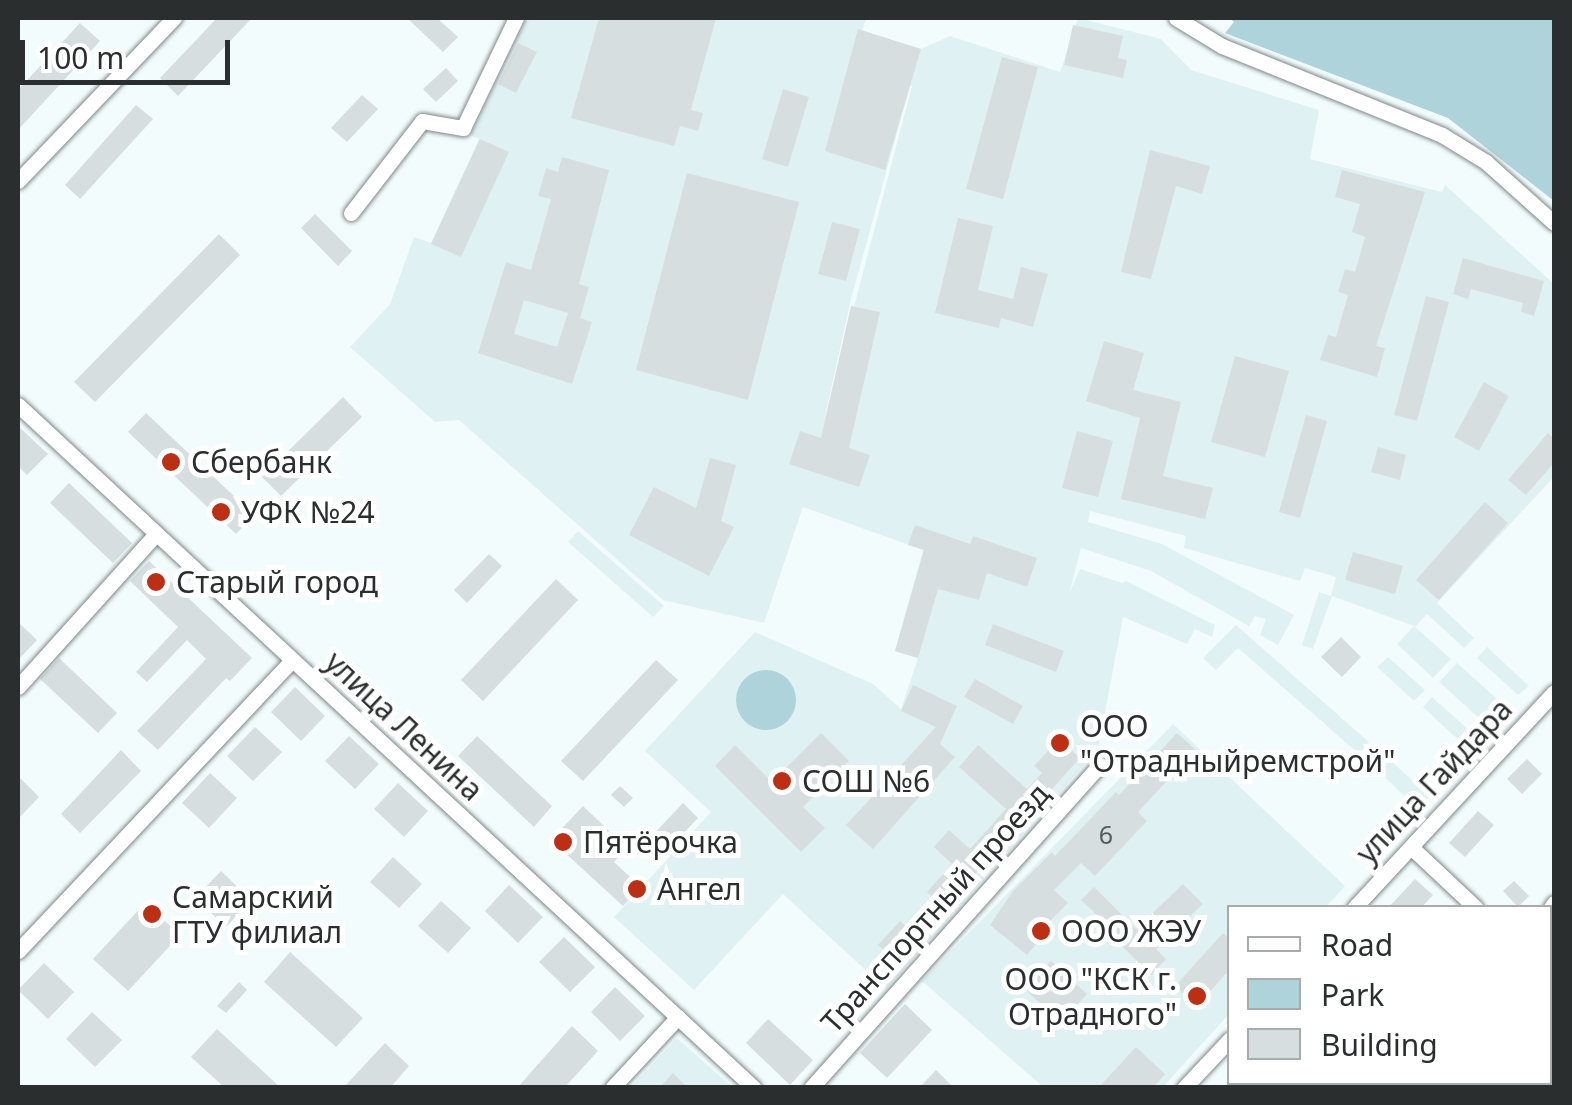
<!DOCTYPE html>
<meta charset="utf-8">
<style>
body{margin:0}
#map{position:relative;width:1572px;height:1105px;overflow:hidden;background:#f3fcfd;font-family:"Noto Sans",sans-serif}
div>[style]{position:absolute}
.built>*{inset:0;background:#e0f1f4}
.green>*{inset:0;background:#afd3da}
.round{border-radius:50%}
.building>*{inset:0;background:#d6dee0}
.roads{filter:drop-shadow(0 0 2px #7f8688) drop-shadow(0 0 2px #7f8688)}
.minor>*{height:15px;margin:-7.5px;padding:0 7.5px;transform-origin:7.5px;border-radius:7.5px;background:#fff}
.dots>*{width:28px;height:28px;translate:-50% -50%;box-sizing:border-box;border:5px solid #fff;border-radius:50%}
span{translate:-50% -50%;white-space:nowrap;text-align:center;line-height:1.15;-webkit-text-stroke:10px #fff;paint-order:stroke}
.number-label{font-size:25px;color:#565a5a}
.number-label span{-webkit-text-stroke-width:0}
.poi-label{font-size:30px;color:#2b2e2e}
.left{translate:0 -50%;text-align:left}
.right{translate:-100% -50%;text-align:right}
.street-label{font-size:30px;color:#2b2e2e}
.frame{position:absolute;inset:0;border:20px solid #2b2e2e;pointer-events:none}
.legend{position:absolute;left:1227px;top:905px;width:325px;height:180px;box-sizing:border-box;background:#fff;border:2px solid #aaabab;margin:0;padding:12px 18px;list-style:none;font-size:30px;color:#2b2e2e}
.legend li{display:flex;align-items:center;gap:20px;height:50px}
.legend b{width:50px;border:2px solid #aaabab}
.scale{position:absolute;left:20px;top:40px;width:210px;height:45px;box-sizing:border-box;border:5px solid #2b2e2e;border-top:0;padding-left:12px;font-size:30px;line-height:35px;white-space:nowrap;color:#2b2e2e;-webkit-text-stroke:8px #fff;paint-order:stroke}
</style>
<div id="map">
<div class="built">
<div style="clip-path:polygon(evenodd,527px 18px,866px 18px,862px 31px,921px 49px,950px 36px,1060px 72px,1078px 18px,1161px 39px,1191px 70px,1319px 110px,1310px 159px,1442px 192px,1445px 185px,1554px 284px,1554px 477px,1437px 603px,1474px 638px,1464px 648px,1427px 614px,1415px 627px,1451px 659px,1433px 678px,1397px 644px,1414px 626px,1332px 596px,1313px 649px,1302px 645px,1319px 592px,1331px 596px,1336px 577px,1305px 568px,1300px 581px,1184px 548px,1186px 536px,1090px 511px,1088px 522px,1162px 544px,1294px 615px,1278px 645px,1260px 635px,1266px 619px,1255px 616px,1249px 626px,1151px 571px,1081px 548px,1069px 594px,1080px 569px,1122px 583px,1126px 581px,1215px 625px,1212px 637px,1195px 629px,1187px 644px,1123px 617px,1098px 749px,886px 989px,783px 894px,694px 990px,614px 917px,711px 812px,645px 751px,755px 632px,873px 684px,901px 709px,918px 658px,895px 651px,923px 550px,803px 507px,764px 623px,663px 600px,459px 420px,435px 422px,350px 347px,390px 304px,414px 237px,431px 243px,479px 139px,471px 135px,527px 18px,910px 86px,912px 86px,824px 421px,851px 299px,910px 86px)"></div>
<div style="clip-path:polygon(578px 531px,664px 606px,653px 617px,568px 542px)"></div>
<div style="clip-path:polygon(1236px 625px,1369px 742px,1359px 754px,1238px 648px,1216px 670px,1203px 658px)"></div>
<div style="clip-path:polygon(1487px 647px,1529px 686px,1518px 695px,1477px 658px)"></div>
<div style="clip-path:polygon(1388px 657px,1425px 690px,1414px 701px,1377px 667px)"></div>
<div style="clip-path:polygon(1457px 663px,1507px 708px,1489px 727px,1439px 682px)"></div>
<div style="clip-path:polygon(1432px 697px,1479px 739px,1469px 750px,1423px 707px)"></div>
<div style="clip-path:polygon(1173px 724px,1345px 886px,1326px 907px,1230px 908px,1229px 1014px,1163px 1087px,1043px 1087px,922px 981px)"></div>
<div style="clip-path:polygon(1382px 753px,1430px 796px,1418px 809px,1372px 765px)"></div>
<div style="clip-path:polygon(677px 1038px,732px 1087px,630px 1088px)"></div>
</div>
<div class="green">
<div style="clip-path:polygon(1230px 18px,1554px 18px,1554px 201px,1448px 118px,1225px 33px,1234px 22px)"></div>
<div class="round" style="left:736px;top:670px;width:60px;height:60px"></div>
</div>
<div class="building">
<div style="clip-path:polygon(217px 18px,252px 18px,178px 96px,160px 78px)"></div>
<div style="clip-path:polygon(407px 18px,437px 18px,458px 37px,443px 52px)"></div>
<div style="clip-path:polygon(599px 18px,716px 18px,691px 110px,703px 113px,698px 131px,680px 126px,674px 146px,571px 118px)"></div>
<div style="clip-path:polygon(80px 23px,100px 41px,18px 130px,18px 90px)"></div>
<div style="clip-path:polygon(1073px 25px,1123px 36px,1118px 58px,1127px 60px,1123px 78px,1064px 65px)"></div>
<div style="clip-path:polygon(858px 29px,921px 49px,885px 170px,825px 151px)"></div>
<div style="clip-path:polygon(518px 43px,537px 52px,516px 93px,498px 84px)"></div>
<div style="clip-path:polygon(1002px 57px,1038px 67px,1003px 199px,966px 189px)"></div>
<div style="clip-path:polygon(446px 68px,458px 81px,436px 102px,423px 89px)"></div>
<div style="clip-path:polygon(783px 89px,809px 97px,788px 167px,762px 159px)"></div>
<div style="clip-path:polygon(362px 95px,378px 109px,347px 142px,331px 128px)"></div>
<div style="clip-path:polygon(136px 105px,153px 119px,80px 199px,65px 185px)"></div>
<div style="clip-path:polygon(480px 139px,509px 152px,461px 257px,431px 244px)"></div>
<div style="clip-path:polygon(1150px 150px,1210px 166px,1202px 194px,1176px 186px,1151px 279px,1121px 272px)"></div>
<div style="clip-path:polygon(evenodd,562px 157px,609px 170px,579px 284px,589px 287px,580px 318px,592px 322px,572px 384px,478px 353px,506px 262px,531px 270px,551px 199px,538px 196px,546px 168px,558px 172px,562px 157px,524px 300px,568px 313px,557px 347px,514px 334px,524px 300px)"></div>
<div style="clip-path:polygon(1342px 170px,1425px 192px,1376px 346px,1385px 348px,1377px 377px,1320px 360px,1328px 335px,1336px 337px,1348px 295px,1338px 292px,1345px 269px,1355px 272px,1365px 237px,1352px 232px,1360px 204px,1335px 197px)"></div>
<div style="clip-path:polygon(687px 173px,799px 202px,748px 400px,636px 370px)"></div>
<div style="clip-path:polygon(315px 214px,352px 251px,338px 266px,301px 228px)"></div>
<div style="clip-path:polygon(958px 218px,993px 226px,978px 290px,1013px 299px,1021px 267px,1048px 274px,1033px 327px,1001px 318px,999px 328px,935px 313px)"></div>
<div style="clip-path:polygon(832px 222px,860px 229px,846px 281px,818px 274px)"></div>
<div style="clip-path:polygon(219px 234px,240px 255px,95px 402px,74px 382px)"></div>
<div style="clip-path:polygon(1463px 258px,1544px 281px,1534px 316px,1521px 312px,1523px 303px,1471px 289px,1468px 299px,1453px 294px)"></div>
<div style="clip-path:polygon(1426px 296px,1449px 302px,1417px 421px,1394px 415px)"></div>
<div style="clip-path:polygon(851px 306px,880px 312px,849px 448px,870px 455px,859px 487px,789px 464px,800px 431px,821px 438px)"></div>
<div style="clip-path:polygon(1104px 341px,1144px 353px,1133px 390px,1181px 402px,1163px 476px,1213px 488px,1205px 519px,1121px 499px,1140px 418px,1086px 401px)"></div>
<div style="clip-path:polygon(1235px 356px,1289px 371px,1265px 457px,1211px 442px)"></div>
<div style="clip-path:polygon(1484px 382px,1509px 396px,1479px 451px,1454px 437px)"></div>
<div style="clip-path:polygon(343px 397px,362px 417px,281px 496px,262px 477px)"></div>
<div style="clip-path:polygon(146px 413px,254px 515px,236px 534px,128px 432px)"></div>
<div style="clip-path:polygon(1306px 415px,1327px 421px,1300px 518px,1279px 512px)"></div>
<div style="clip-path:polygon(18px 426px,48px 454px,27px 475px,18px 466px)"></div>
<div style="clip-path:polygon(1077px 431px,1113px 441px,1098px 497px,1062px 488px)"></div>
<div style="clip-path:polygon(1548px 433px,1554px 439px,1554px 463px,1526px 495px,1508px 480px)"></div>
<div style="clip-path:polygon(1378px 447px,1406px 455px,1400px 480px,1371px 472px)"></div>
<div style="clip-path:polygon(710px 458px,736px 465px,721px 521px,734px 527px,709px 576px,629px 535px,654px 487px,696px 508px)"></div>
<div style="clip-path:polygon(69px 483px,132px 543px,113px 563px,50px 503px)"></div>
<div style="clip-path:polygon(1485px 502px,1508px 523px,1439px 600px,1416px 580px)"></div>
<div style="clip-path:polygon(915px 525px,970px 544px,973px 536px,1037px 558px,1027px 587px,987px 573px,979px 600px,938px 589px,918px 658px,895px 651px,924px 550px,908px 545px)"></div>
<div style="clip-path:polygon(1353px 552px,1403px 566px,1395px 594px,1345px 580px)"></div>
<div style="clip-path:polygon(489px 554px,502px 566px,467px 603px,454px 590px)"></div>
<div style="clip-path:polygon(149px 561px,252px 658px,230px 681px,226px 678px,158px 750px,137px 731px,206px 659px,187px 640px,147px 682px,136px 672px,178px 627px,130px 581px)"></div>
<div style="clip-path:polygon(556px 579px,578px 600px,483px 701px,461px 680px)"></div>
<div style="clip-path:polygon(18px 622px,37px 640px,18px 660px)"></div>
<div style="clip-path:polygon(993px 624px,1064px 651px,1056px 672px,985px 645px)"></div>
<div style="clip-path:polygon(1341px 637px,1361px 657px,1342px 677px,1321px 657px)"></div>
<div style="clip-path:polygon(59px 658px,117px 713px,98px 733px,40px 679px)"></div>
<div style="clip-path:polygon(656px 660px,678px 680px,583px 781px,561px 761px)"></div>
<div style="clip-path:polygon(975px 679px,1023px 706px,1013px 724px,964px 697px)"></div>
<div style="clip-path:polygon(913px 685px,957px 706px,940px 744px,955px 757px,873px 849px,846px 825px,936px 727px,901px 711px)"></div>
<div style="clip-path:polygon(295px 687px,325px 716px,301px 741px,271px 712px)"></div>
<div style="clip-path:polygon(255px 727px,282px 752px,253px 781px,227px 756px)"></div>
<div style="clip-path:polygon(821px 733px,849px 761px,803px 807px,825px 828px,801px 852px,715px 766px,735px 745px,772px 782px)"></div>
<div style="clip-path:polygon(1177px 733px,1196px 750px,1138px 812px,1147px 821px,1095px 876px,1081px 863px,1054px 890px,1068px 903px,1043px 928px,1047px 931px,1027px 955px,990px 925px,1013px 891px,1052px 852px,1055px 856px,1116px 792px,1119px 795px)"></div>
<div style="clip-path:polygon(349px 736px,379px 764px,355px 789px,325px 761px)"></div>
<div style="clip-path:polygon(477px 736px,552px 806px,534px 827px,458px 756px)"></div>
<div style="clip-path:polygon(1059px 739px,1080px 758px,945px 908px,927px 892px,952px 864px,934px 847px,949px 830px,970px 849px,1006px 809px,959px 767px,978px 745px,1027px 789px,1042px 773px,1034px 766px)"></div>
<div style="clip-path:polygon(121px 750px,141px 771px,80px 833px,61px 814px)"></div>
<div style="clip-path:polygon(1527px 759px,1542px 774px,1522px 794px,1507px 779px)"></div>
<div style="clip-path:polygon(210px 773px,237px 798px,209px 828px,182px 803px)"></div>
<div style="clip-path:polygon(18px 776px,39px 797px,18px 819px)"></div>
<div style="clip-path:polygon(398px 783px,428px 811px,404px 837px,374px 809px)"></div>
<div style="clip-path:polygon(620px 786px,633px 798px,624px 807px,611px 795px)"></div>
<div style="clip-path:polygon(683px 803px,698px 818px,664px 854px,649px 839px)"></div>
<div style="clip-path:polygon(583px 806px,627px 848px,614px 862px,641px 887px,623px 906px,551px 840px)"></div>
<div style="clip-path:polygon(1478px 811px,1494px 825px,1465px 857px,1449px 843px)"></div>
<div style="clip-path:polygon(393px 857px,422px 884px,399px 908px,370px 882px)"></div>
<div style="clip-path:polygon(221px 871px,251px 900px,226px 927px,195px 898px)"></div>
<div style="clip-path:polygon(1415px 879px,1433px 895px,1421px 908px,1388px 908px)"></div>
<div style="clip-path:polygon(1514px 881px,1529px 896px,1518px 907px,1503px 891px)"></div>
<div style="clip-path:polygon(1183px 884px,1203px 904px,1156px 949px,1166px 959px,1151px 975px,1094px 918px,1097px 915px,1081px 900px,1094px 887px,1136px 929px)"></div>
<div style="clip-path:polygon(509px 885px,543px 917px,518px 943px,485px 911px)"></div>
<div style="clip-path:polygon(441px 901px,471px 928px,448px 953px,418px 926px)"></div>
<div style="clip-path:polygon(145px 903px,180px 935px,128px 991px,93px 959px)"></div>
<div style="clip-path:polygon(900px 921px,919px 938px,897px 962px,878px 945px)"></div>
<div style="clip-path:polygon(1223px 933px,1230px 939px,1230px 969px,1197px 1006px,1175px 986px)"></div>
<div style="clip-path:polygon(564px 937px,595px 967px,570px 992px,539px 962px)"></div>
<div style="clip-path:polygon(290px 952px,363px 1018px,336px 1047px,264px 982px)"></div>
<div style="clip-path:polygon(1051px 961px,1087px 994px,1061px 1023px,1025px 989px)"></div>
<div style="clip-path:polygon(44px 963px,74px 992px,48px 1019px,18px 990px)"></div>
<div style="clip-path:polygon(239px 982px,247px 990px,226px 1013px,217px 1006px)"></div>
<div style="clip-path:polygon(615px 987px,645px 1016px,620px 1041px,591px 1012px)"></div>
<div style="clip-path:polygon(905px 1004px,932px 1030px,887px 1078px,860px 1053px)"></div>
<div style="clip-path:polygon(92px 1012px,122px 1040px,95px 1067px,66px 1039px)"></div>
<div style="clip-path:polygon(768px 1019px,813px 1060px,790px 1085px,746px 1043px)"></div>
<div style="clip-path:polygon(572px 1026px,598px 1051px,564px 1088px,517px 1088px)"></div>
<div style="clip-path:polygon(217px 1029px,281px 1088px,225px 1088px,191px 1057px)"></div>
<div style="clip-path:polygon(385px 1043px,409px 1066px,390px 1088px,343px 1088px)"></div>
<div style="clip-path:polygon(1136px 1047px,1165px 1074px,1153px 1088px,1098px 1088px)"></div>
<div style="clip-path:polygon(936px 1070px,954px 1088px,919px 1088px)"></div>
<div style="clip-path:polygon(673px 1073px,688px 1088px,659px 1088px)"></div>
</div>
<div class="roads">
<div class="minor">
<div style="left:1176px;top:18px;width:54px;rotate:31.3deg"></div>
<div style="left:1222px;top:46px;width:237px;rotate:22deg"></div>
<div style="left:1442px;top:135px;width:52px;rotate:31.5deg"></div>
<div style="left:1486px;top:162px;width:91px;rotate:41.9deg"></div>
<div style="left:18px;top:181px;width:226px;rotate:-46.3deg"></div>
<div style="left:351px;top:213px;width:116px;rotate:-52.3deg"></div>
<div style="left:422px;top:121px;width:42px;rotate:9.7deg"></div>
<div style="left:463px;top:128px;width:122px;rotate:-64.3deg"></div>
<div style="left:18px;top:405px;width:1004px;rotate:42.86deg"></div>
<div style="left:18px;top:687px;width:206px;rotate:-48deg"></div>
<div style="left:1411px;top:847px;width:89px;rotate:43.2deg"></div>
<div style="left:1354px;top:908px;width:294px;rotate:-47.2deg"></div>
<div style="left:1550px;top:909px;width:7px;rotate:-56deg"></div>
<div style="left:18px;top:951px;width:400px;rotate:-46.7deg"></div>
<div style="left:1550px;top:976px;width:6px;rotate:45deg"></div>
<div style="left:612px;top:1088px;width:97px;rotate:-47.1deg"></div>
<div style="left:811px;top:1088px;width:433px;rotate:-48.2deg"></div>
<div style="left:1184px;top:1088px;width:67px;rotate:-46.8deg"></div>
<div style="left:1388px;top:1088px;width:8px;rotate:-50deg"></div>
</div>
</div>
<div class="dots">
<div style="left:171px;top:462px;background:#bb2f15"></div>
<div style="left:221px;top:512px;background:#bb2f15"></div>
<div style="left:156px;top:582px;background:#bb2f15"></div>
<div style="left:1060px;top:743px;background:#bb2f15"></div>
<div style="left:782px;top:781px;background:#bb2f15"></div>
<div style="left:563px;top:842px;background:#bb2f15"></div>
<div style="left:637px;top:889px;background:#bb2f15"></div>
<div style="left:152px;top:914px;background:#bb2f15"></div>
<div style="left:1041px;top:931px;background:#bb2f15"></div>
<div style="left:1197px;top:996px;background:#bb2f15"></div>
</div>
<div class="number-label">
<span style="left:1106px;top:834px">6</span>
</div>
<div class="poi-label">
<span class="left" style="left:191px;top:462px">Сбербанк</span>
<span class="left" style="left:241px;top:512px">УФК №24</span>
<span class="left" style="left:176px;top:582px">Старый город</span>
<span class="left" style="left:1080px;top:743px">ООО<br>"Отрадныйремстрой"</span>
<span class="left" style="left:802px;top:781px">СОШ №6</span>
<span class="left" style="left:583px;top:842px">Пятёрочка</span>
<span class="left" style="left:657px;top:889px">Ангел</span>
<span class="left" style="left:172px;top:914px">Самарский<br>ГТУ филиал</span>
<span class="left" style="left:1061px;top:931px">ООО ЖЭУ</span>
<span class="right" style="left:1177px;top:996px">ООО "КСК г.<br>Отрадного"</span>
</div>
<div class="street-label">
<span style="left:404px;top:726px;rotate:43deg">улица Ленина</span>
<span style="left:1434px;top:781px;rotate:-47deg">улица Гайдара</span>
<span style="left:935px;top:908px;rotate:-48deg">Транспортный проезд</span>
</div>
<div class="frame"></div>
<ul class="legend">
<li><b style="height:12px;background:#fff"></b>Road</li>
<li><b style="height:28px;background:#afd3da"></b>Park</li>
<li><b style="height:28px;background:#d6dee0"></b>Building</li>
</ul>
<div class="scale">100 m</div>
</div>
